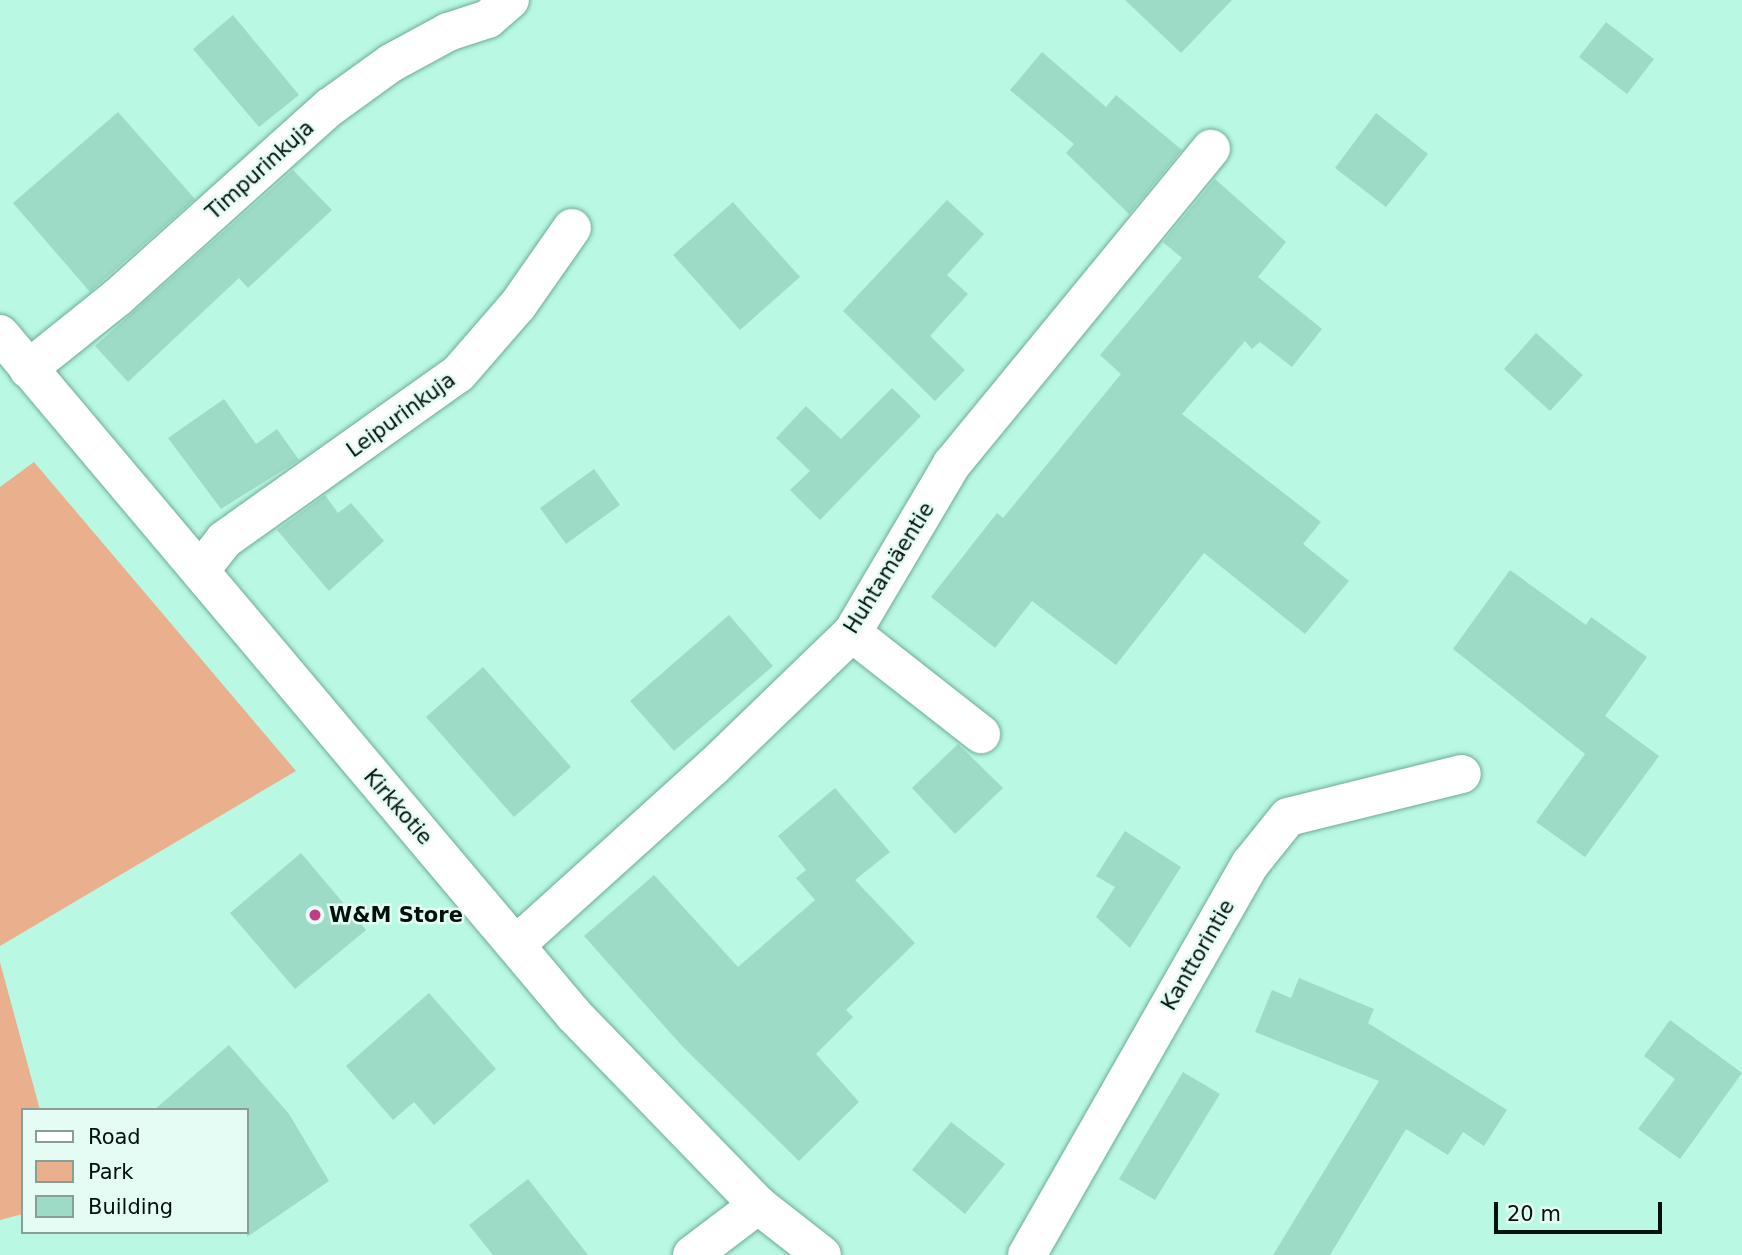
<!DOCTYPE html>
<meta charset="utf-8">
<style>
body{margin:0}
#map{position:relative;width:1742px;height:1255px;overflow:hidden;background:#b9f8e3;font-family:"DejaVu Sans",sans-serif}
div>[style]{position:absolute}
.green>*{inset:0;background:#eab08e}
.building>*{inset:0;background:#9ddbc6}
.roads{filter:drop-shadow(0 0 2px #6eab97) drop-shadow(0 0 2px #6eab97)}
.street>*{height:38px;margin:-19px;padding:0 19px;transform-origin:19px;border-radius:19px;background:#fff}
.dots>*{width:19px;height:19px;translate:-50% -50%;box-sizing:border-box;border:4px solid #e4fcf3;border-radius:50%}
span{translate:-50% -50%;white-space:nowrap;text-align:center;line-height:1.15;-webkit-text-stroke:5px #e4fcf3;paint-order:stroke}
.street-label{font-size:21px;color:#00100a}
.poi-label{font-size:21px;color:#00100a;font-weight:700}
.left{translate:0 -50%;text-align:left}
.legend{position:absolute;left:21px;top:1108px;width:228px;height:126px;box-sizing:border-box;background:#e4fcf3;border:2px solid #899e96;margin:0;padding:9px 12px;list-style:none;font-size:21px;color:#00100a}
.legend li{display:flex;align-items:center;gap:14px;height:35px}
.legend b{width:35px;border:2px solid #899e96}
.scale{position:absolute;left:1494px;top:1202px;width:168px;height:32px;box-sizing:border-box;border:4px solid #00100a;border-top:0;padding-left:9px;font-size:21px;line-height:24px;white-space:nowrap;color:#00100a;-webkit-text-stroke:5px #e4fcf3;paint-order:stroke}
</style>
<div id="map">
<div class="green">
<div style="clip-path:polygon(34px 462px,296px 771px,0 946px,0 487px)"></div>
<div style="clip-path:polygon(0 962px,40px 1110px,23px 1110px,23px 1214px,0 1220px)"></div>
</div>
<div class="building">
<div style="clip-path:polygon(1125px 0,1232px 0,1181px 53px)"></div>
<div style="clip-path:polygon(233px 15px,299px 95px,259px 127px,193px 49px)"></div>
<div style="clip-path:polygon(1606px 22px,1654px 59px,1627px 94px,1579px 57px)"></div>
<div style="clip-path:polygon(1042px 52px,1106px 107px,1116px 95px,1182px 150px,1129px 214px,1066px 153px,1074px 144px,1010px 90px)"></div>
<div style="clip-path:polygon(118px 112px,195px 199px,90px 292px,13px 203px)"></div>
<div style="clip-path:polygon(1376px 113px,1428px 154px,1386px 207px,1335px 168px)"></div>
<div style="clip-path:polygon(293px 170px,332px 210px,248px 288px,239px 278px,128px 382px,95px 346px)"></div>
<div style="clip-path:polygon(1215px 179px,1286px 242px,1258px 277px,1322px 329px,1292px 367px,1260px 342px,1252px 349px,1245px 341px,1182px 414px,1321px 522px,1303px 544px,1349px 581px,1305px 634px,1204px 553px,1116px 665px,1032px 601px,995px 648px,931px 597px,997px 513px,1003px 518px,1121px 374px,1100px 355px,1182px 258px,1163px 242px)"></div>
<div style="clip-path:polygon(947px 200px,984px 234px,947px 275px,968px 294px,930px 336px,965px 370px,935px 401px,843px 311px)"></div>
<div style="clip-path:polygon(733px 202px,800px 277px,740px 330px,673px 255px)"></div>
<div style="clip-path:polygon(1536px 333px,1583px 375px,1550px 411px,1504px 369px)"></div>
<div style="clip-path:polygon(892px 388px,921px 416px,820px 520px,790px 490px,810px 471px,776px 438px,806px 406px,841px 439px)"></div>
<div style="clip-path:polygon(224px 399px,256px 444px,277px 429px,299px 460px,221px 509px,168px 438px)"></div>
<div style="clip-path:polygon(594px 469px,620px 505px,566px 544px,540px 508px)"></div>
<div style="clip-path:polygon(325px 495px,338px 513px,351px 503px,384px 541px,329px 591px,277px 530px)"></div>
<div style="clip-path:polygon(1510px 570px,1586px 625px,1591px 617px,1647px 657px,1605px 716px,1659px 756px,1585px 857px,1536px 822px,1585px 754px,1453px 649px)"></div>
<div style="clip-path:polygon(729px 615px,773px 666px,674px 751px,630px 701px)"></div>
<div style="clip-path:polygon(483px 667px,571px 767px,514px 817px,426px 717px)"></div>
<div style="clip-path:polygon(958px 744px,1003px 788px,955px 834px,912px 788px)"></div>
<div style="clip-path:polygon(835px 788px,890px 852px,855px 880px,915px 943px,846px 1010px,853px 1017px,816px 1054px,859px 1102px,799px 1161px,682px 1046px,584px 936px,654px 875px,738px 967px,815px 900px,796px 878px,806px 870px,778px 836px)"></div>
<div style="clip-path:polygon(1125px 831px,1181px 867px,1130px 948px,1096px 917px,1115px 887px,1096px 876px)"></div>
<div style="clip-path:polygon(301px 853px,366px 930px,295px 989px,230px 913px)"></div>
<div style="clip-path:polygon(1299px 978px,1374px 1009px,1368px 1023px,1507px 1110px,1484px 1146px,1463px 1132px,1448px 1155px,1406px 1129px,1330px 1255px,1273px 1255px,1379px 1081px,1255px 1032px,1272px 990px,1291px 998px)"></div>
<div style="clip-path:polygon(429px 993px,496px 1069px,434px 1125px,414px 1102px,393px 1120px,346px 1066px)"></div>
<div style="clip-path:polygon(1670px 1020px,1742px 1073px,1680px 1159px,1638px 1129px,1675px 1079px,1644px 1056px)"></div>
<div style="clip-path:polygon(229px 1045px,289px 1114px,329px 1181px,247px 1237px,247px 1110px,154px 1110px)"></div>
<div style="clip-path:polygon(1183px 1072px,1220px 1094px,1155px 1200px,1119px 1179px)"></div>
<div style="clip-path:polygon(951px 1122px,1005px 1164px,965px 1214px,912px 1170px)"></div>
<div style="clip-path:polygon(528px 1179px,588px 1255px,493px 1255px,469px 1225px)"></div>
</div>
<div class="roads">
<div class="street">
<div style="left:0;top:334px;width:891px;rotate:49.87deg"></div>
<div style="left:574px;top:1015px;width:264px;rotate:45.9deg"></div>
<div style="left:758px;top:1205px;width:81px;rotate:38deg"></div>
<div style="left:28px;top:369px;width:115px;rotate:-38.7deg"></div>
<div style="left:118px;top:297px;width:285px;rotate:-41.9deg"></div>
<div style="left:330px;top:107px;width:75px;rotate:-35.8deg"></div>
<div style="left:391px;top:63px;width:65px;rotate:-28.5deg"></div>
<div style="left:448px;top:32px;width:42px;rotate:-18deg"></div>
<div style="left:488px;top:19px;width:29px;rotate:-41deg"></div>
<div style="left:200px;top:571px;width:39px;rotate:-52deg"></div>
<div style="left:224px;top:540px;width:287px;rotate:-35.4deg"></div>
<div style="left:458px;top:374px;width:91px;rotate:-49deg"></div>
<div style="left:518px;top:305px;width:94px;rotate:-55deg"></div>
<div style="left:852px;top:633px;width:164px;rotate:38.1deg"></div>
<div style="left:518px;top:943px;width:263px;rotate:-42.1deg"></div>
<div style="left:713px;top:767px;width:193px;rotate:-44deg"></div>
<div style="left:852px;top:633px;width:196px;rotate:-59.4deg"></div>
<div style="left:952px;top:464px;width:408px;rotate:-50.6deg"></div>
<div style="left:692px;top:1255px;width:83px;rotate:-37.1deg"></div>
<div style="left:1027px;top:1255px;width:451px;rotate:-60.3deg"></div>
<div style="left:1251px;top:863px;width:59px;rotate:-51.2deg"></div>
<div style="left:1288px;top:817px;width:179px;rotate:-13.9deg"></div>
</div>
</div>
<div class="dots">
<div style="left:315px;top:915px;background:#c23e84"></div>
</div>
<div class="street-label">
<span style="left:260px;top:170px;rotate:-42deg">Timpurinkuja</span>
<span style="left:401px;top:415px;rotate:-36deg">Leipurinkuja</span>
<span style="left:889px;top:568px;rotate:-58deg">Huhtamäentie</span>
<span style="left:398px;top:807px;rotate:49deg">Kirkkotie</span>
<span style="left:1198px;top:955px;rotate:-60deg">Kanttorintie</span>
</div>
<div class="poi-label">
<span class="left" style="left:329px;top:915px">W&amp;M Store</span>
</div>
<ul class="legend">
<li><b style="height:9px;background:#fff"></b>Road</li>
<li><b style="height:19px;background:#eab08e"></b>Park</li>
<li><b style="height:19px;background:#9ddbc6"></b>Building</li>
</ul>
<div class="scale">20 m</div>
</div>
